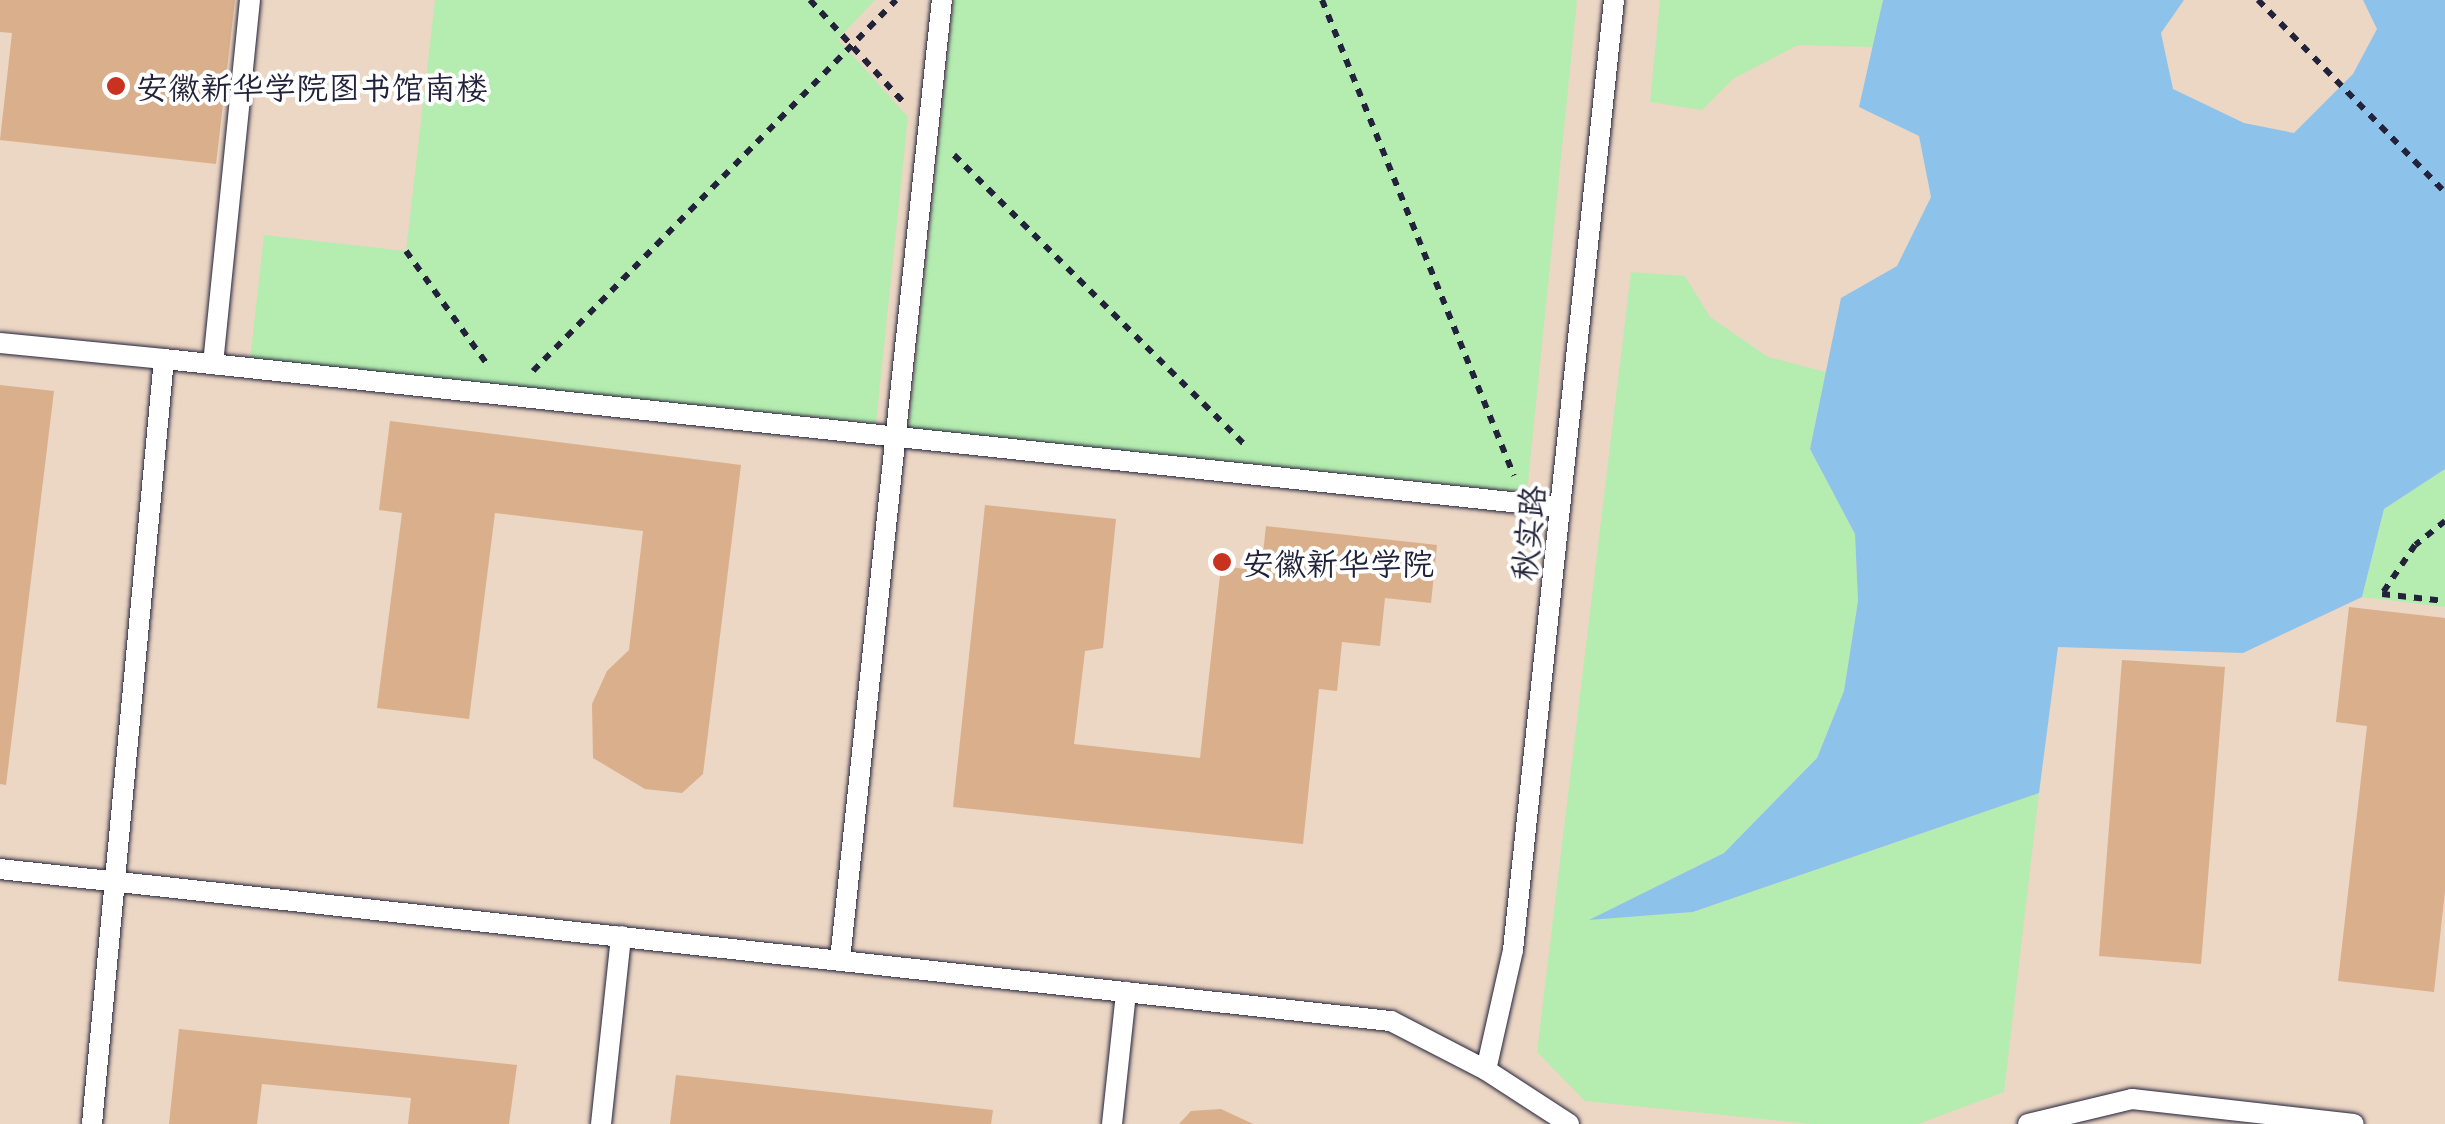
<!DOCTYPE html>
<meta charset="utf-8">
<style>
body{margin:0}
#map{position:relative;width:2445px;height:1124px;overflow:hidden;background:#f4e7dc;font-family:"Playpen Sans","LXGW WenKai TC",sans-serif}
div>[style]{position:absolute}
.built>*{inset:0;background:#ecd6c4}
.green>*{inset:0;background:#b5edb0}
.water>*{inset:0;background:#8dc3eb}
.building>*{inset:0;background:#daaf8b}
.path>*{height:6px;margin-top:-3px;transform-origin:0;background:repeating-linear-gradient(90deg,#22223b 0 8px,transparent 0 16px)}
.roads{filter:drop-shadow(0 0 2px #22223b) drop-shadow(0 0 2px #22223b)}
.service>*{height:20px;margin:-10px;padding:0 10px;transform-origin:10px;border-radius:10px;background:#fff}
.dots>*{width:28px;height:28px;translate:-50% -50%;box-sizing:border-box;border:5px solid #fff;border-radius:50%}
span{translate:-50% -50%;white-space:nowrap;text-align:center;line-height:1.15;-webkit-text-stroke:8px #fff;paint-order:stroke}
.poi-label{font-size:32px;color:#22223b}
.left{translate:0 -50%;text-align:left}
.street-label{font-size:32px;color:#22223b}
</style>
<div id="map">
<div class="built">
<div style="clip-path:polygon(0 0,2445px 0,2445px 1124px,0 1124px)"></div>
</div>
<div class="green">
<div style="clip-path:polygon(435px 0,875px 0,838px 39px,908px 117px,876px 423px,250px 360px,264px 235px,406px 251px)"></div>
<div style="clip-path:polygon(954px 0,1577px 0,1527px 492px,909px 428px)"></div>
<div style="clip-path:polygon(1660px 0,1883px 0,1873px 47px,1798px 45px,1733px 79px,1702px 110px,1650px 102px)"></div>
<div style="clip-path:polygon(1631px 272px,1685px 276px,1710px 317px,1768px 357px,1826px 372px,1810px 449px,1855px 534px,1858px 601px,1844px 691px,1817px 758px,1724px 853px,1592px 919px,1694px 912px,2039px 793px,2004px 1092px,1918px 1124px,1812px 1124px,1585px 1101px,1537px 1052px)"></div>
<div style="clip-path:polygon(2445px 469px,2445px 607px,2362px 597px,2384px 509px)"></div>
</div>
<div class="water">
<div style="clip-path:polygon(1883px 0,2184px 0,2161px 33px,2173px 89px,2244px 123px,2294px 133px,2353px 74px,2377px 29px,2363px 0,2445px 0,2445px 469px,2384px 509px,2362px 597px,2243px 653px,2058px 647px,2039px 793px,1693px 912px,1589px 920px,1724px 853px,1817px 758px,1844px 691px,1858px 601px,1855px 534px,1810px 449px,1841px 298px,1897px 266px,1931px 197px,1919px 136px,1859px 107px)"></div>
</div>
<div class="building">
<div style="clip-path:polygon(0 0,235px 0,216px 164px,0 140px,12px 33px,0 32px)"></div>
<div style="clip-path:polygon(0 385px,54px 391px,6px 785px,0 784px)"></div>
<div style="clip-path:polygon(390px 421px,741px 465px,703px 774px,682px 793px,645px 789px,593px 758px,592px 704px,607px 671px,629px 650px,643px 531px,495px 513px,469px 719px,377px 708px,402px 513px,379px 510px)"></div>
<div style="clip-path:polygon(985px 505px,1116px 519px,1103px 648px,1085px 651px,1074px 744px,1200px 758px,1221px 566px,1261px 571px,1266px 526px,1437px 545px,1431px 603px,1385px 598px,1380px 646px,1342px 642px,1337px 691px,1319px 689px,1303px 844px,953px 807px)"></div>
<div style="clip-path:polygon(2349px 607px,2445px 618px,2445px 891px,2434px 992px,2338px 981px,2367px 726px,2336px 722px)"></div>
<div style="clip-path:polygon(2122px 660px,2225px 667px,2201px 964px,2099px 956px)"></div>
<div style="clip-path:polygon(179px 1029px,517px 1065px,509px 1124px,408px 1124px,411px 1098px,262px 1084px,257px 1124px,169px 1124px)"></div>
<div style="clip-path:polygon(676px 1075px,993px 1110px,991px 1124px,670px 1124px)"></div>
<div style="clip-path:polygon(1221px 1109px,1253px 1124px,1179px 1124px,1191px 1111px)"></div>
</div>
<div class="path">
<div style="left:810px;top:0;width:139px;rotate:47.6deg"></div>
<div style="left:1322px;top:0;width:513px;rotate:68.03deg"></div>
<div style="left:2258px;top:0;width:268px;rotate:45.8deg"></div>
<div style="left:954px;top:155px;width:412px;rotate:44.9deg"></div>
<div style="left:406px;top:251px;width:139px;rotate:54.4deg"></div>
<div style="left:533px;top:371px;width:519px;rotate:-45.62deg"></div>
<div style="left:2445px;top:521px;width:38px;rotate:141deg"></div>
<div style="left:2415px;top:545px;width:59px;rotate:124deg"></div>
<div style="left:2382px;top:594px;width:63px;rotate:6.3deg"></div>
</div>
<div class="roads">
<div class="service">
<div style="left:0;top:343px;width:165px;rotate:5.6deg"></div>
<div style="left:164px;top:359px;width:768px;rotate:95.38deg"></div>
<div style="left:164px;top:359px;width:1403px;rotate:6.06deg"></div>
<div style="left:213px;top:364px;width:366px;rotate:-84.2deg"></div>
<div style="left:0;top:869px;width:1399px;rotate:6.24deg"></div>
<div style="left:1391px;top:1021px;width:107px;rotate:27.3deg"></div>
<div style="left:1486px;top:1070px;width:99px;rotate:33deg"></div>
<div style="left:840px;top:960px;width:965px;rotate:-83.94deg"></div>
<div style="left:1486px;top:1070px;width:123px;rotate:-77.3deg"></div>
<div style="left:1513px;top:950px;width:955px;rotate:-83.93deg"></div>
<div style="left:601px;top:1124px;width:189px;rotate:-83.9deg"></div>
<div style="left:1112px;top:1124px;width:133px;rotate:-83.9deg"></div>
<div style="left:2028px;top:1124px;width:107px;rotate:-13.5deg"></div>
<div style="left:2132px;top:1099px;width:223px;rotate:6.4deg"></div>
</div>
</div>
<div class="dots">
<div style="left:116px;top:86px;background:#c8321e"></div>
<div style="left:1222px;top:562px;background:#c8321e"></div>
</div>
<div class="poi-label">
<span class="left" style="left:136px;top:86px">安徽新华学院图书馆南楼</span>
<span class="left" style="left:1242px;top:562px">安徽新华学院</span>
</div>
<div class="street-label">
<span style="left:1527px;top:533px;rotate:-84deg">秋实路</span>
</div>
</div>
